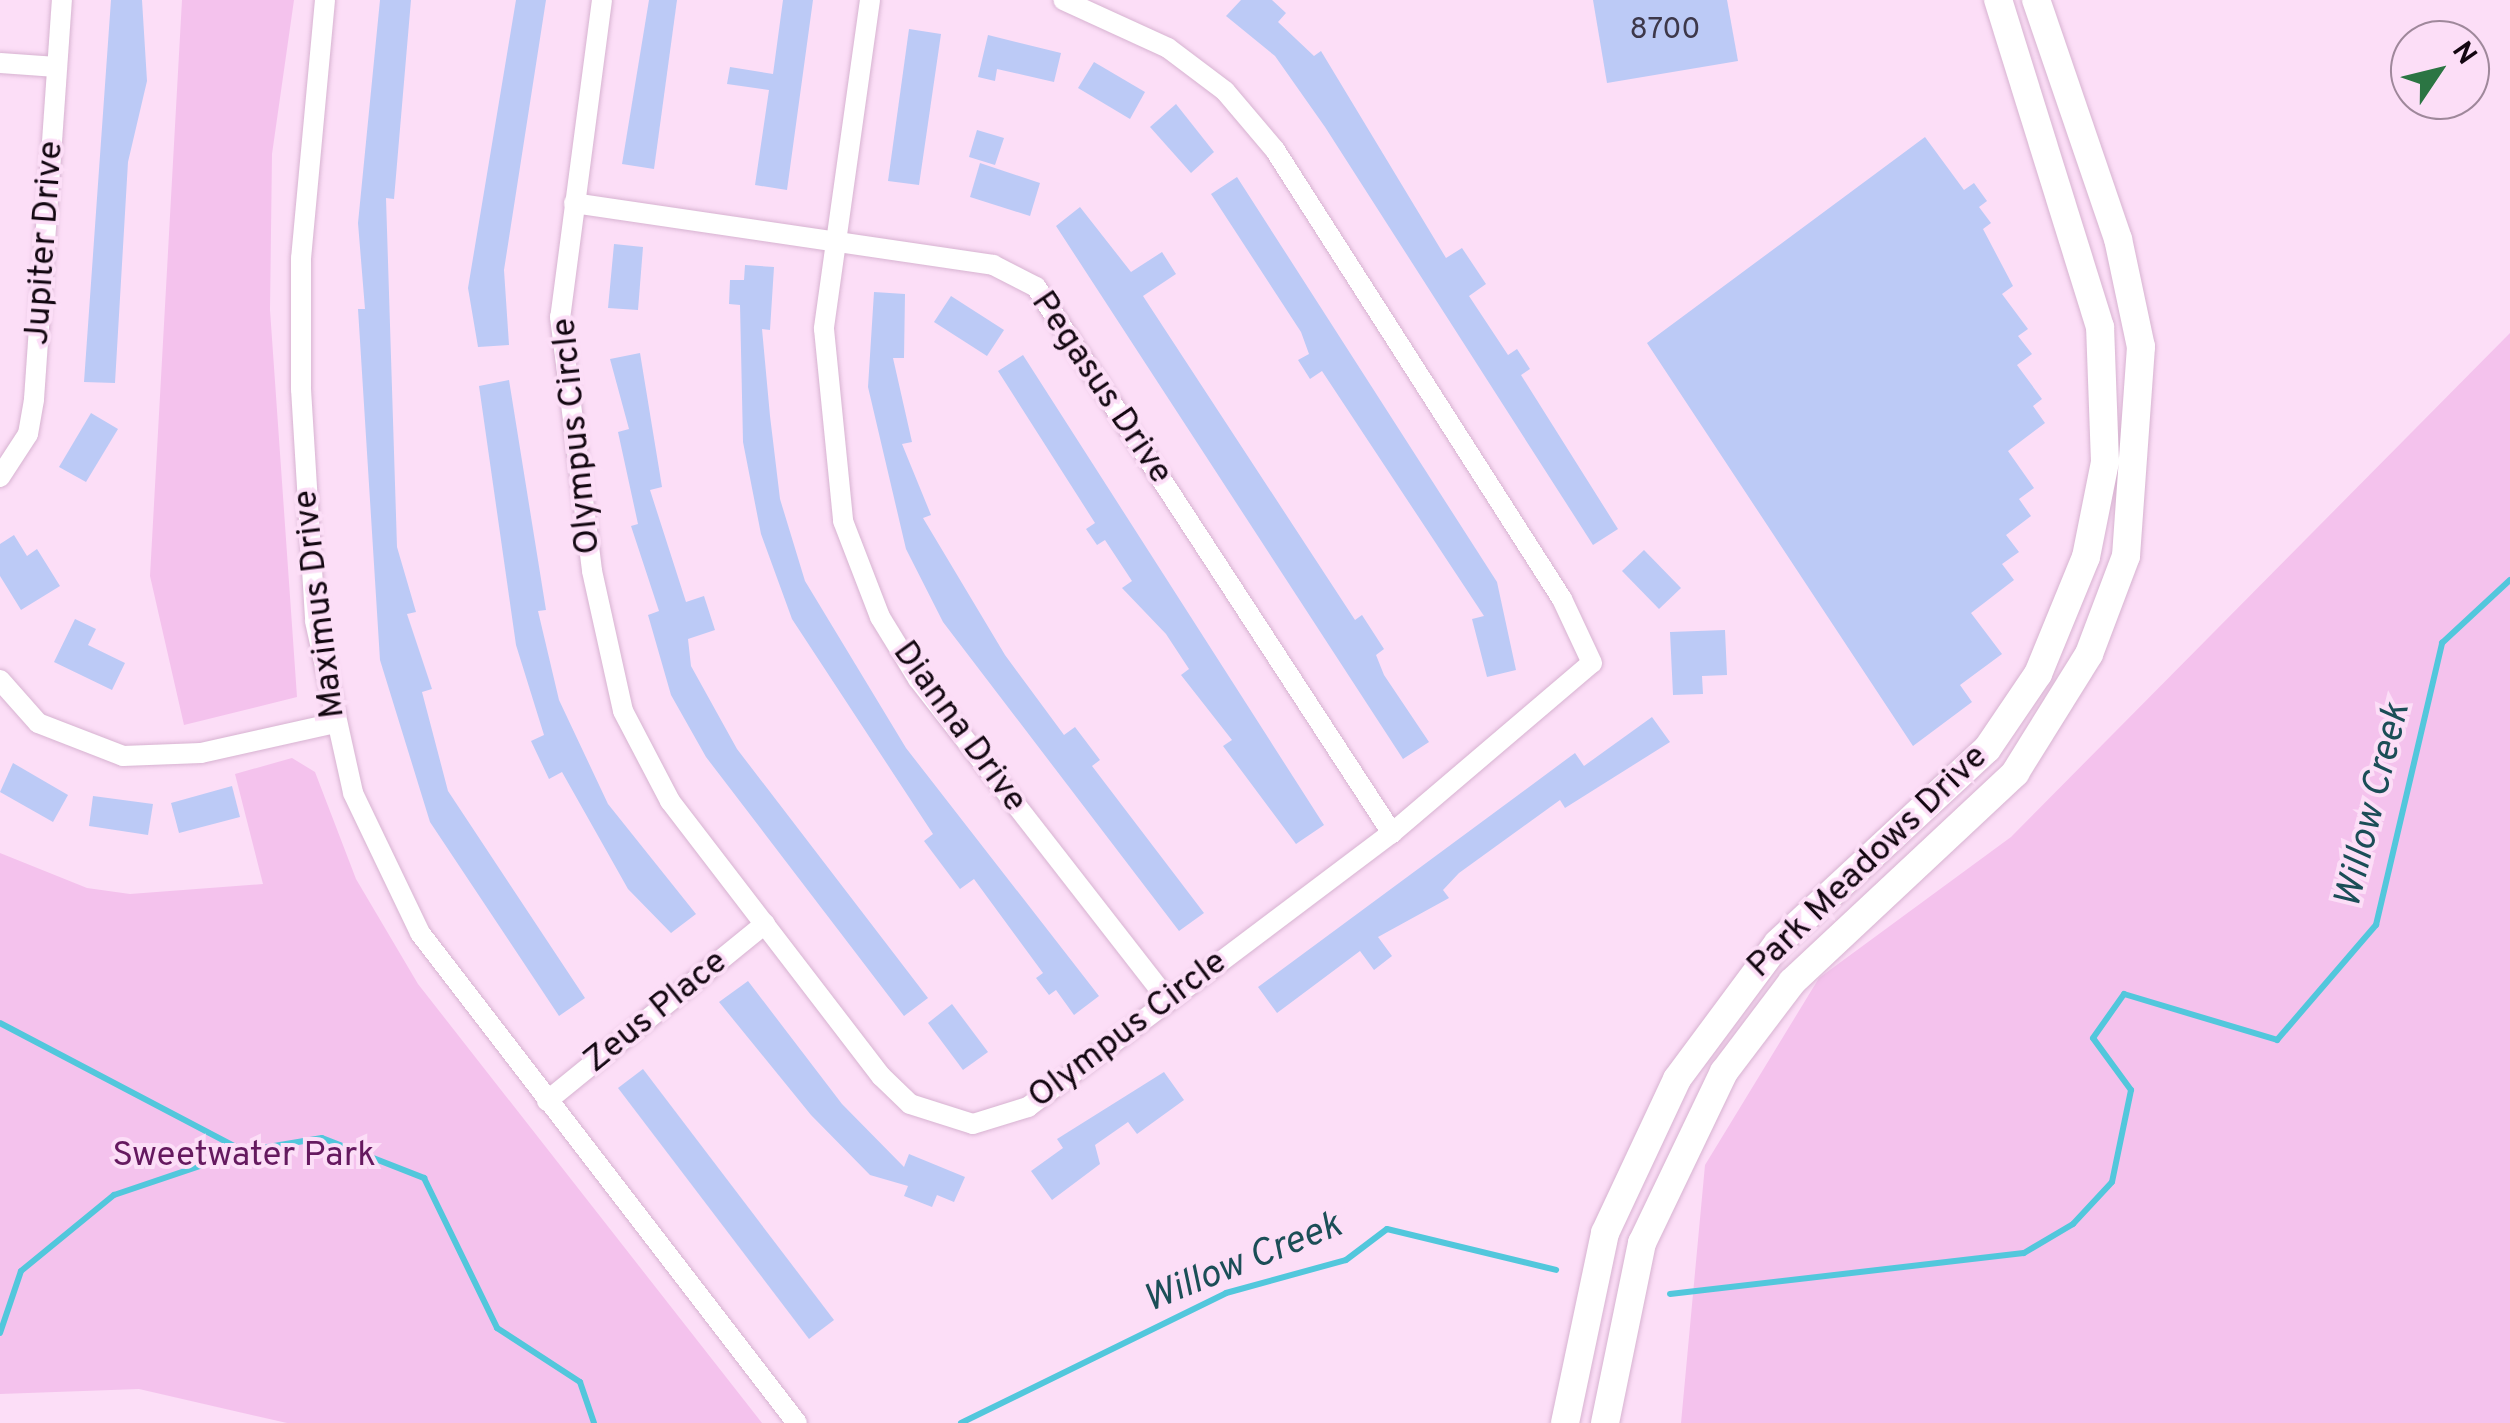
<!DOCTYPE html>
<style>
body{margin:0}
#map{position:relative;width:2510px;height:1423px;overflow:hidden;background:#fcdef7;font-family:Overpass,sans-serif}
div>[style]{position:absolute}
.green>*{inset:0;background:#f4c2ed}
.stream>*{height:6px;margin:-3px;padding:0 3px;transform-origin:3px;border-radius:3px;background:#52c7dc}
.building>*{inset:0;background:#bccaf6}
.roads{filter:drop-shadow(0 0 2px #d7b3d1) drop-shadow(0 0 2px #d7b3d1)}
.minor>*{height:20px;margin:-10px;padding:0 10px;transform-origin:10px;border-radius:10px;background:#fff}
.secondary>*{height:28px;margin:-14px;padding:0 14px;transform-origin:14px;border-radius:14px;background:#fff}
span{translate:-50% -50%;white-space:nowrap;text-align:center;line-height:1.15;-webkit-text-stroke:8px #fcdef7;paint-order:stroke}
.number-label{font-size:30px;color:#3d384a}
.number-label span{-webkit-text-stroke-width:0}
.street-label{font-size:35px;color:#130711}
.park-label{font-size:35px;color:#65195f}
.water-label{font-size:38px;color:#1b4e57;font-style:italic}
.north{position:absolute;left:2390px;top:20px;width:100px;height:100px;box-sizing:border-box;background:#fcdef7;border:2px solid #9f889b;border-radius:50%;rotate:55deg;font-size:28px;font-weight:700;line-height:40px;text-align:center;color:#130711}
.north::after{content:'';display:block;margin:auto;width:35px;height:45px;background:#2b7543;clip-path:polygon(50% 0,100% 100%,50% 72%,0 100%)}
</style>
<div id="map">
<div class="green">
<div style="clip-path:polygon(182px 0,294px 0,272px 154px,270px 310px,297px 697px,184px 725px,150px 576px)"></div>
<div style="clip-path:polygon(2510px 333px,2510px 1423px,1681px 1423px,1705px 1165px,1819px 978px,2011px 837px)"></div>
<div style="clip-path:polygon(292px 758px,315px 772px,356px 879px,418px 984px,762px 1423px,287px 1423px,139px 1389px,0 1394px,0 853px,87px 888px,130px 894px,263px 884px,235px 774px)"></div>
</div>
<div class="stream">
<div style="left:0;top:1023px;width:276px;rotate:27.7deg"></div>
<div style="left:1670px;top:1294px;width:356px;rotate:-6.6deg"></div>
<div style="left:2024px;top:1253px;width:57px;rotate:-30.6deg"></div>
<div style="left:2073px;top:1224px;width:57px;rotate:-47.1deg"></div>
<div style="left:2112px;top:1182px;width:94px;rotate:-78.3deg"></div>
<div style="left:2131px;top:1090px;width:64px;rotate:-126.2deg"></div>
<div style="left:2093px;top:1038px;width:54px;rotate:-54.8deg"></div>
<div style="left:2124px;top:994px;width:160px;rotate:16.7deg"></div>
<div style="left:2277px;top:1040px;width:152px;rotate:-49.3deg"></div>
<div style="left:2376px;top:925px;width:290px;rotate:-76.8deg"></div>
<div style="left:2442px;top:643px;width:93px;rotate:-42.8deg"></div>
<div style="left:0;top:1333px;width:65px;rotate:-71.3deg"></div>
<div style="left:21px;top:1271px;width:120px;rotate:-39.3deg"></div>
<div style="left:114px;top:1195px;width:137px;rotate:-18.7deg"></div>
<div style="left:244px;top:1151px;width:79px;rotate:-9.5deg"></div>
<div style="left:322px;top:1138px;width:110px;rotate:21.4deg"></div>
<div style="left:424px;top:1178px;width:167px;rotate:64deg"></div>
<div style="left:497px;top:1328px;width:99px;rotate:33deg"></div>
<div style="left:580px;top:1382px;width:43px;rotate:71.1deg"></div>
<div style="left:961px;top:1423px;width:295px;rotate:-26.1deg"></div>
<div style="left:1226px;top:1293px;width:124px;rotate:-15.4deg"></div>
<div style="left:1346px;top:1260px;width:51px;rotate:-37.1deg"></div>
<div style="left:1387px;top:1229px;width:174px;rotate:13.6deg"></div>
</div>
<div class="building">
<div style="clip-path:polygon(111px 0,142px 0,147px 81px,128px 162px,115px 383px,84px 382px)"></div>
<div style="clip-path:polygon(380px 0,411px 0,394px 199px,386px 198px,397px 547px,416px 612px,407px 614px,432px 689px,422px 692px,448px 791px,585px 998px,559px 1016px,430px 822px,380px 660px,358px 309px,365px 309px,358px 223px)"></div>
<div style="clip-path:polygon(516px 0,546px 0,504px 270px,509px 345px,478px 347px,468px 288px)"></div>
<div style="clip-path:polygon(649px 0,677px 0,654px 169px,622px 164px)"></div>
<div style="clip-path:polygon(783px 0,813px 0,787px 190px,755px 185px,769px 90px,727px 84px,730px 67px,773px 74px)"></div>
<div style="clip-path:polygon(1241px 0,1272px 0,1286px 13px,1278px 22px,1314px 56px,1321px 51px,1446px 258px,1462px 248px,1486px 284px,1469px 296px,1508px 355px,1517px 349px,1530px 369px,1521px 375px,1618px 529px,1593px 545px,1325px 127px,1275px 56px,1226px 16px)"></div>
<div style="clip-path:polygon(1593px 0,1727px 0,1738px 61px,1607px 83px)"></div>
<div style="clip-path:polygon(909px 29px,941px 34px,919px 185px,888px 181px)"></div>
<div style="clip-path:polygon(988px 35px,1061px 53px,1054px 82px,997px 69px,995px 81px,978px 77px)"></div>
<div style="clip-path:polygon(1094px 62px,1145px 92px,1130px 119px,1078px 88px)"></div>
<div style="clip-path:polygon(1176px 104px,1214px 152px,1191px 173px,1150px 127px)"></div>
<div style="clip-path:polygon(977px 130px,1004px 138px,995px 165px,969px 157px)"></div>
<div style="clip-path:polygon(1925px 137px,1964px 190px,1974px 183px,1987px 201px,1979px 207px,1991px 223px,1983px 229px,2013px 286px,2002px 294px,2028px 329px,2018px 336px,2032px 354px,2017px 365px,2042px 399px,2033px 406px,2045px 423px,2008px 451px,2034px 488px,2019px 499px,2031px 516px,2006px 535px,2019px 552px,2002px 564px,2014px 580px,1971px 613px,2002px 654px,1960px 685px,1972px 702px,1913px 746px,1647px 343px)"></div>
<div style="clip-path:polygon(980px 163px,1040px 183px,1030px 216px,970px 197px)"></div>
<div style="clip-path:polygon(1237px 177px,1497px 582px,1516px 670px,1487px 677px,1472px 619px,1484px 616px,1322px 371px,1310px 379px,1298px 360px,1309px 354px,1301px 332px,1211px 194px)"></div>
<div style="clip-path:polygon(1080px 207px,1131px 272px,1162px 252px,1176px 274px,1143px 296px,1355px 620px,1362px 615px,1384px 649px,1376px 655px,1384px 675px,1429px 742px,1403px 759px,1056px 226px)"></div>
<div style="clip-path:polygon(614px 244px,643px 247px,638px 310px,608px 308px)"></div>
<div style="clip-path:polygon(745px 265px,774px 267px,770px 330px,762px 329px,770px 416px,780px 499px,805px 581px,906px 748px,1099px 996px,1074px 1015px,1056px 990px,1049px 995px,1036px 978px,1043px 973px,974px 879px,960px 889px,924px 841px,933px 834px,792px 619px,761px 534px,743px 442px,740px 305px,729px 304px,730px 280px,744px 280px)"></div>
<div style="clip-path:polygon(874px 292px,905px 294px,904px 358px,893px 358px,912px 442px,902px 444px,931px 515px,923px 518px,1005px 655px,1064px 735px,1075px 727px,1100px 760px,1092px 766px,1204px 913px,1179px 931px,943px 622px,906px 549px,868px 387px)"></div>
<div style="clip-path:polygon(951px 296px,1004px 330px,987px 356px,934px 322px)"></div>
<div style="clip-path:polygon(640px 353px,662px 487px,650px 490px,686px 602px,704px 596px,715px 630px,688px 639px,691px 666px,737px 749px,928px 998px,904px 1016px,706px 757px,671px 695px,648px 615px,659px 611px,631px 526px,638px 524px,618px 432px,629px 429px,610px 359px)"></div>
<div style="clip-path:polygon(1023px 355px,1324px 825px,1296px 844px,1223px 746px,1232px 740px,1181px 675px,1189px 669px,1166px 634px,1122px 588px,1132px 581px,1105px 540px,1097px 545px,1086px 529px,1095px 523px,998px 371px)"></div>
<div style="clip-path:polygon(509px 380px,546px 610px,538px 611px,559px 700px,608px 804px,696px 914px,671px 933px,628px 889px,562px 772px,549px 779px,531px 741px,544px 735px,516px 645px,479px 386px)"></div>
<div style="clip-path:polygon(91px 413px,118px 429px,86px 482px,59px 467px)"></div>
<div style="clip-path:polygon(14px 535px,27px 556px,37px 549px,60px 586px,21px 610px,0 576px,0 544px)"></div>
<div style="clip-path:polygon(1644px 550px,1681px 588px,1659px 609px,1622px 571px)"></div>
<div style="clip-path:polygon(75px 619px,96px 629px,88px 645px,125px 663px,112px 690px,54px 662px)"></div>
<div style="clip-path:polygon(1725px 630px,1727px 675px,1702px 676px,1703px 694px,1673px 695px,1670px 632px)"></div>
<div style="clip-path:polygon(1652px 717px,1670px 742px,1565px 808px,1560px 800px,1459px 873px,1443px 890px,1449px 898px,1378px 937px,1392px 956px,1374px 970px,1360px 951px,1277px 1013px,1258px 987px,1575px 753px,1584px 766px)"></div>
<div style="clip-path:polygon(13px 763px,68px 795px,53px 822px,0 792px)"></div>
<div style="clip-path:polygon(232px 786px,240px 817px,179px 833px,171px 803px)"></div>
<div style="clip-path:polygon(93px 796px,153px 804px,148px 835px,89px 826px)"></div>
<div style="clip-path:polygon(748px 981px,842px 1104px,904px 1167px,909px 1154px,965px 1177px,954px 1202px,937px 1195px,932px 1207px,904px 1196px,908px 1186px,870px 1175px,811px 1115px,719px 1002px)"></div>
<div style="clip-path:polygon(952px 1004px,988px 1052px,963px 1070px,928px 1023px)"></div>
<div style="clip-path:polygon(643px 1069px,834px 1320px,809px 1339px,618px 1088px)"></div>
<div style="clip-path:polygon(1164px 1072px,1184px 1100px,1137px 1134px,1128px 1122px,1095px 1145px,1100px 1164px,1052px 1200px,1031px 1171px,1063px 1148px,1057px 1139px)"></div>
</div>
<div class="roads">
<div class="minor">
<div style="left:325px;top:0;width:259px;rotate:95.3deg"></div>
<div style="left:301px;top:258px;width:131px;rotate:90deg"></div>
<div style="left:301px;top:389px;width:232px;rotate:86.5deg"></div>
<div style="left:315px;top:621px;width:176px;rotate:77.5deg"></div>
<div style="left:353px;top:793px;width:155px;rotate:64.4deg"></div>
<div style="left:420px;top:933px;width:618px;rotate:52.43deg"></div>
<div style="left:602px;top:0;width:320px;rotate:97.5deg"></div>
<div style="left:560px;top:317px;width:256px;rotate:82.8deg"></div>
<div style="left:592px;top:571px;width:143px;rotate:77.5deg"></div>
<div style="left:623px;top:711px;width:102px;rotate:62.4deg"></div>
<div style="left:670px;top:801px;width:347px;rotate:52.5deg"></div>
<div style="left:881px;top:1076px;width:40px;rotate:44deg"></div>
<div style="left:910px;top:1104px;width:66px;rotate:17.6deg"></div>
<div style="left:973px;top:1124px;width:58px;rotate:-17.2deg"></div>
<div style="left:1028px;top:1107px;width:456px;rotate:-37deg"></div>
<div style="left:1392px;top:833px;width:262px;rotate:-40.4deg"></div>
<div style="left:1592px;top:663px;width:71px;rotate:-115.1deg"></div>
<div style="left:1562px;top:599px;width:533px;rotate:-122.59deg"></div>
<div style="left:1275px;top:150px;width:77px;rotate:-130.3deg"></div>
<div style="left:1225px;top:91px;width:71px;rotate:-143deg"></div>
<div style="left:1168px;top:48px;width:115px;rotate:-155.4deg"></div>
<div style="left:870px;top:0;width:332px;rotate:98deg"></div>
<div style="left:824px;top:329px;width:193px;rotate:84.3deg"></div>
<div style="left:843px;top:521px;width:103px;rotate:68.9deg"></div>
<div style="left:880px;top:617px;width:73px;rotate:58.5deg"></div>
<div style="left:918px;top:679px;width:407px;rotate:52.1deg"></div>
<div style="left:0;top:63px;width:57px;rotate:4deg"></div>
<div style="left:574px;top:203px;width:424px;rotate:8.4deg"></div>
<div style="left:993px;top:265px;width:48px;rotate:27.1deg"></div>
<div style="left:1036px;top:287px;width:652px;rotate:56.9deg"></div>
<div style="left:0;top:477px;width:51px;rotate:-56.9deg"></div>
<div style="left:28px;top:434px;width:36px;rotate:-80deg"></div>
<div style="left:34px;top:399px;width:400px;rotate:-86deg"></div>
<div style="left:0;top:680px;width:57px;rotate:48.5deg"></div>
<div style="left:38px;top:723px;width:91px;rotate:21.2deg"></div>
<div style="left:123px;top:756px;width:78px;rotate:-2.2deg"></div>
<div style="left:201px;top:753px;width:133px;rotate:-12.6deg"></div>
<div style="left:547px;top:1101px;width:281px;rotate:-39.1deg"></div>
</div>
<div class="secondary">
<div style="left:1565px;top:1423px;width:194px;rotate:-78.1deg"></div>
<div style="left:1605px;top:1233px;width:170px;rotate:-64.9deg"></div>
<div style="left:1677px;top:1079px;width:169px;rotate:-53.4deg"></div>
<div style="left:1778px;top:943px;width:285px;rotate:-42.9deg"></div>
<div style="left:1987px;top:749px;width:91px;rotate:-55.8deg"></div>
<div style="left:2038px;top:674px;width:126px;rotate:-67.7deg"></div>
<div style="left:2086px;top:557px;width:97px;rotate:-78.7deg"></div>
<div style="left:2105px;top:462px;width:135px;rotate:-92.1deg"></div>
<div style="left:2100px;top:327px;width:343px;rotate:-107.3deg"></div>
<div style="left:1605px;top:1423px;width:184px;rotate:-78.4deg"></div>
<div style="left:1642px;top:1243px;width:190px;rotate:-64.4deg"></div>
<div style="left:1724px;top:1072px;width:113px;rotate:-52.9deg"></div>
<div style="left:1792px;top:982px;width:306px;rotate:-43.1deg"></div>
<div style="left:2015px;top:773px;width:140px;rotate:-58.1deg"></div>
<div style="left:2089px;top:654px;width:105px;rotate:-69.3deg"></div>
<div style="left:2126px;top:556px;width:210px;rotate:-85.9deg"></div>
<div style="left:2141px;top:347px;width:110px;rotate:-102deg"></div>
<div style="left:2118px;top:239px;width:253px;rotate:-108.9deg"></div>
</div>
</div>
<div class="number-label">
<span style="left:1665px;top:31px">8700</span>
</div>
<div class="street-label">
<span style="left:45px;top:243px;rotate:-86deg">Jupiter Drive</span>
<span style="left:1101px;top:388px;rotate:56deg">Pegasus Drive</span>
<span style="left:577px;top:436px;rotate:-96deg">Olympus Circle</span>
<span style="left:320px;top:604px;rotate:-97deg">Maximus Drive</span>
<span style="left:959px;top:727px;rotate:54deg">Dianna Drive</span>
<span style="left:1868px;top:862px;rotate:-44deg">Park Meadows Drive</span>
<span style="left:656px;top:1012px;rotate:-39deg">Zeus Place</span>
<span style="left:1128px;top:1030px;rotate:-37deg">Olympus Circle</span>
</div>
<div class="park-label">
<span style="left:244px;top:1156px">Sweetwater Park</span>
</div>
<div class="water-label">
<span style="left:2374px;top:806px;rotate:-76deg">Willow Creek</span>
<span style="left:1243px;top:1264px;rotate:-22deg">Willow Creek</span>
</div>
<div class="north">N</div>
</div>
